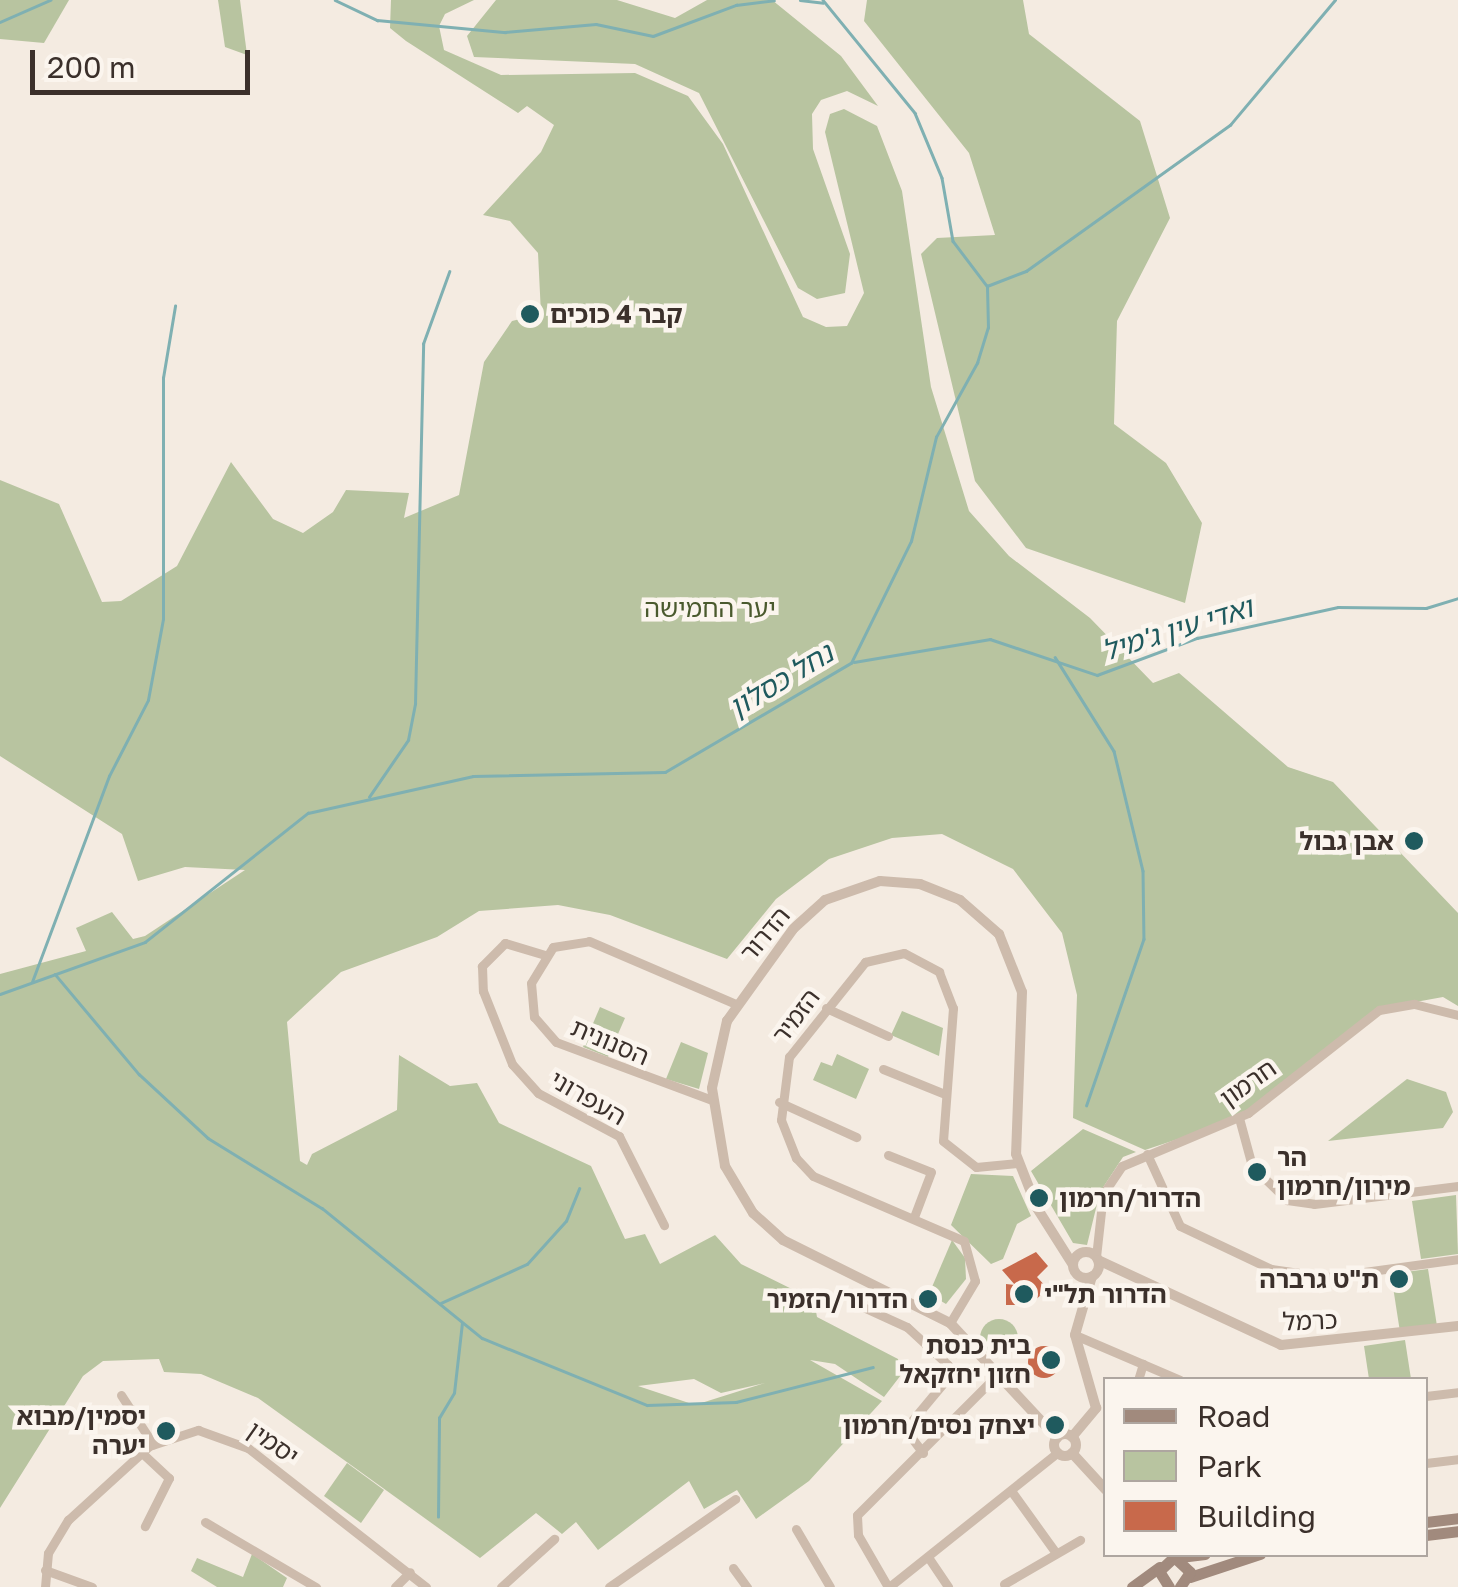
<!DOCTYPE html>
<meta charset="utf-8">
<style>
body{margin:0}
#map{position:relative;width:1458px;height:1587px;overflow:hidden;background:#f4ebe1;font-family:"Golos Text","Noto Sans Hebrew",sans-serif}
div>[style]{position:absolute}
.green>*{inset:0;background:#b8c4a0}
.round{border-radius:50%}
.stream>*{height:2.5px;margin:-1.25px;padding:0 1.25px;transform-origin:1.25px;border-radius:1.25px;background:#7fb0b2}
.building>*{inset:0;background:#c8694b}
.minor>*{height:9px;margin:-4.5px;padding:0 4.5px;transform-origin:4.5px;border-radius:4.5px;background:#cdbbac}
.tertiary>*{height:10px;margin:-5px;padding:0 5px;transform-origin:5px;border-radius:5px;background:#cdbbac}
.tertiary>.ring{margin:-5px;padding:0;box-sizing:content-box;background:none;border:10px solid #cdbbac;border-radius:50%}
.secondary>*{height:11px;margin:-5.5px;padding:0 5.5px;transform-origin:5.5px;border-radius:5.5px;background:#a18a7d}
.dots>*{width:28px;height:28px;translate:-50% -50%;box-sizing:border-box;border:5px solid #fbf5ee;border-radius:50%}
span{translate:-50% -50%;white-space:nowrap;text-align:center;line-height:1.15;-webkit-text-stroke:9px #fbf5ee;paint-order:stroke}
.poi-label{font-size:25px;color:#3b302b;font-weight:700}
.left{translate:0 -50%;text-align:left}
.right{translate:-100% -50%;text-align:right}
.park-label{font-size:25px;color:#4a5a2e}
.street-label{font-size:25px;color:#3b302b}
.water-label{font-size:28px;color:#1f5a5e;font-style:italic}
.legend{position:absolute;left:1103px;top:1377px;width:325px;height:180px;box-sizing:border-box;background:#fbf5ee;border:2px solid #aea6a0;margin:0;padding:12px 18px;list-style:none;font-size:30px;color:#3b302b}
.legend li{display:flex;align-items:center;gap:20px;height:50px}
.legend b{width:50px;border:2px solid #aea6a0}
.scale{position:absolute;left:30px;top:50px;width:220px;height:45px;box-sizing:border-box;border:5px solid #3b302b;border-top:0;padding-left:12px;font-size:30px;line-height:35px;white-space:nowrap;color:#3b302b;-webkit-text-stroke:8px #fbf5ee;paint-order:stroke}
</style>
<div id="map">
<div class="green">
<div style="clip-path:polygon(0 0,69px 0,44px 43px,0 39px)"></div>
<div style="clip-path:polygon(218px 0,240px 0,247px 55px,225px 47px)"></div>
<div style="clip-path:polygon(evenodd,391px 0,474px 0,445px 14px,439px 26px,444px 50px,501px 75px,635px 73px,688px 96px,723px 144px,803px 317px,826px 327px,847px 326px,864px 293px,825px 132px,830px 114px,844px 109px,877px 126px,902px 191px,931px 387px,969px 511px,1009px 556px,1090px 618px,1153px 683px,1179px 673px,1288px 767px,1333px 782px,1458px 913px,1458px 1006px,1443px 997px,1388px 1007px,1238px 1119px,1145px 1150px,1073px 1118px,1077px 995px,1062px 933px,1013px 869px,942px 834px,892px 838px,829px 859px,776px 899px,727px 959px,610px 915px,558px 905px,479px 911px,437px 937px,341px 972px,287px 1022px,300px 1161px,307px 1165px,312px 1154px,397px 1110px,399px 1055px,450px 1086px,477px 1083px,499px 1123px,591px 1166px,625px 1239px,645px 1234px,660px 1264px,715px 1235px,741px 1264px,814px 1300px,817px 1317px,898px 1359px,901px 1375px,884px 1397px,835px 1364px,810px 1360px,882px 1401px,809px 1481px,756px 1519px,737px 1490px,704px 1509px,689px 1481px,598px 1550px,576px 1522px,562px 1534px,536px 1513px,480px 1558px,258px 1398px,201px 1374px,164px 1372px,159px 1359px,103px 1361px,83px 1376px,0 1508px,0 974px,86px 951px,76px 928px,112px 912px,133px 939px,145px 936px,245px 870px,185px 867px,138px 881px,122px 834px,0 756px,0 480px,59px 504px,102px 602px,121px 601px,177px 566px,231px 462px,273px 519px,303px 533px,333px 512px,346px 490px,409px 493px,404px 518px,459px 495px,484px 362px,512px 321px,541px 314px,538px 253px,510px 221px,483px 215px,541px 152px,554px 125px,527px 106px,518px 113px,406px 41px,390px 28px,391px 0,694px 1379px,721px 1393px,765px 1383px,695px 1405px,638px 1386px,694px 1379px)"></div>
<div style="clip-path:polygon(496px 0,617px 0,675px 18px,707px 0,772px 0,841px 56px,878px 106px,847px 91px,821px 100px,812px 114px,813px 149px,850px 254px,845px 293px,817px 299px,798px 288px,699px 93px,635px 64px,474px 57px,467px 36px)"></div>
<div style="clip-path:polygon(867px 0,1023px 0,1029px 34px,1140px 121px,1170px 218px,1117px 321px,1114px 424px,1166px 463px,1202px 523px,1185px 603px,1026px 548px,975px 481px,921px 254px,937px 238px,995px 235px,969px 153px,864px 21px)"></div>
<div style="clip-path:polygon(600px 1007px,625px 1018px,608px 1057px,583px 1047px)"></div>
<div style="clip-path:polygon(902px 1011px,943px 1028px,939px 1056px,891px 1035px)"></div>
<div style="clip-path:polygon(681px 1042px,708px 1053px,699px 1089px,666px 1079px)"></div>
<div style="clip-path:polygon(837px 1054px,869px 1069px,856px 1099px,813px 1080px,821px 1062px,832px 1066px)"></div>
<div style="clip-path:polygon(1407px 1079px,1446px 1092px,1453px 1112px,1443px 1128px,1328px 1141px)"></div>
<div style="clip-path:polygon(1083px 1129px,1136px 1152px,1123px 1157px,1100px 1192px,1087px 1245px,1073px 1243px,1031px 1171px)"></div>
<div style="clip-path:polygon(971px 1174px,1013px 1176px,1031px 1216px,1017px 1224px,1003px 1259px,991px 1264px,951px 1225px)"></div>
<div style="clip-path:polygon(1456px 1195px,1458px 1254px,1421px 1259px,1412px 1201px)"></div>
<div style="clip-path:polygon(952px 1240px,965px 1258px,966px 1279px,946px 1304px,929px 1294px)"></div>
<div style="clip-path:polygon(1428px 1269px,1437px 1326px,1400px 1332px,1391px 1274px)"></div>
<div class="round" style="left:980px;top:1319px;width:38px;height:38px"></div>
<div style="clip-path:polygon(1405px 1340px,1411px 1379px,1369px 1379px,1364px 1346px)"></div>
<div style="clip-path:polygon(347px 1463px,384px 1490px,361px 1523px,324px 1496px)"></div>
<div style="clip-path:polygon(252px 1554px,287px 1578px,283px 1587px,217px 1587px,191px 1571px,197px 1558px,243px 1577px)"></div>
</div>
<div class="stream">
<div style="left:335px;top:0;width:47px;rotate:25.5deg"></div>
<div style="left:377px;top:20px;width:129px;rotate:5.4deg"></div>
<div style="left:505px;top:32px;width:91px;rotate:-5deg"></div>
<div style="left:596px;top:24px;width:58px;rotate:11.9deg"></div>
<div style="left:653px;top:36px;width:89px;rotate:-20.5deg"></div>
<div style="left:736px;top:5px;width:38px;rotate:-7deg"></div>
<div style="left:800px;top:0;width:23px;rotate:7deg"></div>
<div style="left:823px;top:0;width:146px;rotate:50.8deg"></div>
<div style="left:915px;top:113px;width:70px;rotate:67.4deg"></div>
<div style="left:942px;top:178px;width:64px;rotate:80.1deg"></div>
<div style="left:953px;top:241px;width:56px;rotate:52.9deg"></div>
<div style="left:0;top:22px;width:55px;rotate:-23.7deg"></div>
<div style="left:1055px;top:657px;width:111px;rotate:57.9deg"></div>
<div style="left:1114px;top:751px;width:123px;rotate:76.4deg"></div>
<div style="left:1143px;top:871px;width:68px;rotate:89.2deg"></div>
<div style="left:1144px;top:939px;width:176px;rotate:109deg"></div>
<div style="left:854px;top:662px;width:138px;rotate:-9.6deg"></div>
<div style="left:990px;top:639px;width:113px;rotate:18.6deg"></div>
<div style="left:1097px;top:675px;width:107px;rotate:-20.3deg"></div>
<div style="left:1197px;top:638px;width:144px;rotate:-12.4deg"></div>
<div style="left:1338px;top:607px;width:88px;rotate:0.7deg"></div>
<div style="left:1426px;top:608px;width:34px;rotate:-17deg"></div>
<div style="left:369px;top:797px;width:69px;rotate:-55.6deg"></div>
<div style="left:408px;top:740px;width:37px;rotate:-79deg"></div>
<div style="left:415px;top:704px;width:360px;rotate:-88.7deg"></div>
<div style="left:423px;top:344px;width:77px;rotate:-70.1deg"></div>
<div style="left:55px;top:974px;width:131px;rotate:50deg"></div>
<div style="left:139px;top:1074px;width:94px;rotate:42.8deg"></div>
<div style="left:208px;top:1138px;width:134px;rotate:31.6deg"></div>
<div style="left:322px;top:1208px;width:206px;rotate:39.1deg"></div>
<div style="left:482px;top:1338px;width:178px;rotate:22.1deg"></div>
<div style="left:647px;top:1405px;width:89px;rotate:-1.9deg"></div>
<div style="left:736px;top:1402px;width:141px;rotate:-14.3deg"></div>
<div style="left:32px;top:982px;width:220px;rotate:-69.5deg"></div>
<div style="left:109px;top:776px;width:85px;rotate:-62.8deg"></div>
<div style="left:148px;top:700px;width:82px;rotate:-79.5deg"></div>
<div style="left:163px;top:619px;width:241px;rotate:-90deg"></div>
<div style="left:163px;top:378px;width:73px;rotate:-80.5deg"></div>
<div style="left:0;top:994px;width:154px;rotate:-19.7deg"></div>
<div style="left:145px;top:942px;width:208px;rotate:-38.4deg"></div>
<div style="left:308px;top:813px;width:169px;rotate:-12.6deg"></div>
<div style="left:473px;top:776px;width:192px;rotate:-1.2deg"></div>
<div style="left:665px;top:772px;width:216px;rotate:-30.4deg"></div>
<div style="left:851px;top:663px;width:136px;rotate:-63.8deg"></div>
<div style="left:911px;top:541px;width:107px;rotate:-76.5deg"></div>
<div style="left:936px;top:437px;width:85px;rotate:-61deg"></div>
<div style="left:977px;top:363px;width:37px;rotate:-73deg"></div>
<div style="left:988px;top:328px;width:42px;rotate:-91.4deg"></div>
<div style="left:987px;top:286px;width:42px;rotate:-21deg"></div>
<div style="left:1026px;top:271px;width:251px;rotate:-35.6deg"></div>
<div style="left:1230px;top:125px;width:163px;rotate:-50deg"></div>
<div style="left:441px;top:1303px;width:94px;rotate:-24.4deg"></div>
<div style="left:527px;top:1264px;width:58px;rotate:-47.8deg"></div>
<div style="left:566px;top:1221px;width:35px;rotate:-68deg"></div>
<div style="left:438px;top:1517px;width:99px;rotate:-89.4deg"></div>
<div style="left:439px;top:1418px;width:29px;rotate:-59deg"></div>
<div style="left:454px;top:1393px;width:70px;rotate:-83.5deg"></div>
</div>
<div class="building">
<div style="clip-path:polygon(1036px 1252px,1048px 1266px,1037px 1277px,1048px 1289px,1034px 1301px,1022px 1288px,1022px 1305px,1006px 1305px,1006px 1284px,1015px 1285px,1002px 1270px)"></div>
<div class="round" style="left:1028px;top:1346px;width:32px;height:32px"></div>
</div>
<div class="minor">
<div style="left:545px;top:955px;width:42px;rotate:-163.3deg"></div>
<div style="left:505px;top:943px;width:33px;rotate:135deg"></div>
<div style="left:482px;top:966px;width:25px;rotate:88deg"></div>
<div style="left:483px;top:991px;width:79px;rotate:68.3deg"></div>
<div style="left:512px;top:1064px;width:39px;rotate:48deg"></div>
<div style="left:538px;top:1093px;width:92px;rotate:28deg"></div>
<div style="left:619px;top:1136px;width:100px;rotate:63.2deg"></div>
<div style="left:826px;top:1008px;width:68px;rotate:24.3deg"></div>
<div style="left:883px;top:1069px;width:67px;rotate:22deg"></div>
<div style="left:712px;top:1100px;width:166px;rotate:-159.6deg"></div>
<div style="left:556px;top:1042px;width:33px;rotate:-131deg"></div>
<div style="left:534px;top:1017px;width:34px;rotate:-95deg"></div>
<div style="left:531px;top:983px;width:42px;rotate:-58.6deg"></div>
<div style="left:553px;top:947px;width:36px;rotate:-9deg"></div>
<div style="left:589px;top:941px;width:160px;rotate:23.2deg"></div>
<div style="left:779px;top:1102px;width:85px;rotate:24.4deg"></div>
<div style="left:1239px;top:1118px;width:50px;rotate:74.8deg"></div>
<div style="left:1252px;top:1166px;width:49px;rotate:44.2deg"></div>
<div style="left:1287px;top:1200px;width:27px;rotate:8deg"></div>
<div style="left:1314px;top:1204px;width:145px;rotate:-7.1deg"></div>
<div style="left:1147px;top:1154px;width:79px;rotate:65.4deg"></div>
<div style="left:1180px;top:1226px;width:101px;rotate:25.3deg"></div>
<div style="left:1271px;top:1269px;width:57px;rotate:8.1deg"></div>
<div style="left:1327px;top:1277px;width:132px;rotate:-7.8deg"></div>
<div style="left:888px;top:1155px;width:46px;rotate:21.6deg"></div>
<div style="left:931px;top:1172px;width:48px;rotate:110.7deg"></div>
<div style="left:1096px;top:1257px;width:63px;rotate:-83.7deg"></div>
<div style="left:1103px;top:1194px;width:34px;rotate:-56deg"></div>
<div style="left:1122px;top:1166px;width:137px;rotate:-22.8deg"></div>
<div style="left:1248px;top:1113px;width:167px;rotate:-38.2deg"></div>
<div style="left:1379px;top:1010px;width:36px;rotate:-10deg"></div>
<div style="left:1414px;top:1004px;width:45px;rotate:14deg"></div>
<div style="left:852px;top:1302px;width:60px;rotate:24.4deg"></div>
<div style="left:907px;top:1327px;width:56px;rotate:42.8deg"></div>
<div style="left:948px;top:1365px;width:16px;rotate:101deg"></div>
<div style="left:945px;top:1381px;width:62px;rotate:129.8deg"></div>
<div style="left:905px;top:1429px;width:30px;rotate:53deg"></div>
<div style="left:950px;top:1323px;width:49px;rotate:-59.2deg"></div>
<div style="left:975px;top:1281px;width:41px;rotate:-105.4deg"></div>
<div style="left:964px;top:1241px;width:164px;rotate:-156.7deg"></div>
<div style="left:813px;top:1176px;width:25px;rotate:-133deg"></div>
<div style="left:796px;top:1158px;width:41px;rotate:-111.5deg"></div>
<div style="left:781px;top:1120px;width:64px;rotate:-82.8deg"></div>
<div style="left:789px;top:1057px;width:122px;rotate:-51.3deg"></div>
<div style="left:865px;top:962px;width:40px;rotate:-13deg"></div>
<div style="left:904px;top:953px;width:40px;rotate:28deg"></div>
<div style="left:939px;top:972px;width:39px;rotate:69deg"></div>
<div style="left:953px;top:1008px;width:133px;rotate:94.3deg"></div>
<div style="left:943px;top:1141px;width:42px;rotate:38.2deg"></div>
<div style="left:976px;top:1167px;width:42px;rotate:-5.4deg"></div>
<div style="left:1075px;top:1335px;width:114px;rotate:23.2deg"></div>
<div style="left:1138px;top:1380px;width:17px;rotate:-73deg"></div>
<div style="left:121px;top:1395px;width:59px;rotate:56.9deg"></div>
<div style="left:1426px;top:1396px;width:32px;rotate:-7deg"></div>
<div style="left:142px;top:1453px;width:37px;rotate:43deg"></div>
<div style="left:169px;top:1478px;width:54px;rotate:116.6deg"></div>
<div style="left:1426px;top:1463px;width:32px;rotate:-7deg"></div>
<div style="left:1012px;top:1492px;width:75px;rotate:54.2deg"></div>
<div style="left:205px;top:1522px;width:129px;rotate:30.4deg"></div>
<div style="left:796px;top:1529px;width:67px;rotate:59.6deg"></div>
<div style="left:928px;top:1557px;width:36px;rotate:56deg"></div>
<div style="left:733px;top:1568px;width:24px;rotate:54deg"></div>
<div style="left:45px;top:1570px;width:50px;rotate:19.9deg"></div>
<div style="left:1004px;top:1584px;width:88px;rotate:-30.1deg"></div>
<div style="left:45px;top:1587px;width:34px;rotate:-85deg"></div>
<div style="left:48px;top:1553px;width:39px;rotate:-59deg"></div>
<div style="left:68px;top:1520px;width:110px;rotate:-42.4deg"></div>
<div style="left:149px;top:1446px;width:52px;rotate:-18.1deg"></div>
<div style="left:198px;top:1430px;width:53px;rotate:19.8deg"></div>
<div style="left:248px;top:1448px;width:226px;rotate:38deg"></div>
<div style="left:395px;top:1587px;width:21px;rotate:-45deg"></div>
<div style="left:501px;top:1587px;width:72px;rotate:-42.2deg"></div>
<div style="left:609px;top:1587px;width:154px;rotate:-34.9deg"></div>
<div style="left:888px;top:1587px;width:60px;rotate:-120deg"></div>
<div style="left:858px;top:1535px;width:20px;rotate:-93deg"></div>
<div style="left:857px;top:1515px;width:201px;rotate:-45deg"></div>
<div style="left:889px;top:1587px;width:216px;rotate:-38.6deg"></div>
</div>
<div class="tertiary">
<div class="ring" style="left:1073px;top:1252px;width:16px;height:16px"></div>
<div style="left:1098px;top:1260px;width:202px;rotate:24.9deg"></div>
<div style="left:1281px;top:1345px;width:178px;rotate:-6.1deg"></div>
<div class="ring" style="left:1054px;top:1434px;width:12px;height:12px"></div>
<div style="left:1072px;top:1437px;width:38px;rotate:-50deg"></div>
<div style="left:1096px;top:1408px;width:76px;rotate:-106deg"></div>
<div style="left:1075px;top:1335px;width:61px;rotate:-73.9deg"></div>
<div style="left:1057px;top:1438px;width:157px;rotate:-132.9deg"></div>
<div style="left:950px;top:1323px;width:186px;rotate:-153.6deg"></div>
<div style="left:783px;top:1240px;width:40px;rotate:-138deg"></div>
<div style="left:753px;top:1213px;width:55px;rotate:-120.8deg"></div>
<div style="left:725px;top:1166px;width:79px;rotate:-99.5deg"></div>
<div style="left:712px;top:1088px;width:69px;rotate:-77.4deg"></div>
<div style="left:727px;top:1021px;width:113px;rotate:-54.3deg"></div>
<div style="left:793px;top:929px;width:43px;rotate:-42.2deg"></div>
<div style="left:825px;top:900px;width:58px;rotate:-19.1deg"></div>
<div style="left:880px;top:881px;width:40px;rotate:4.3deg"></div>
<div style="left:920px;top:884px;width:43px;rotate:21.8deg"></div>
<div style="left:960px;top:900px;width:52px;rotate:41.1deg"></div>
<div style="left:999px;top:934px;width:62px;rotate:68.4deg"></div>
<div style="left:1022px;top:992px;width:162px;rotate:92.1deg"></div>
<div style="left:1016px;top:1154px;width:58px;rotate:68.7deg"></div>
<div style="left:1037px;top:1208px;width:67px;rotate:57.7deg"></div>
<div style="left:1072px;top:1453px;width:50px;rotate:47.4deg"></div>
</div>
<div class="secondary">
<div style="left:1426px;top:1522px;width:32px;rotate:-7deg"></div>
<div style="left:1426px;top:1535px;width:32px;rotate:-7deg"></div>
<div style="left:1180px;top:1557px;width:25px;rotate:-7deg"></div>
<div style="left:1190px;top:1577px;width:74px;rotate:-18.2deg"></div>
<div style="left:1132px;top:1587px;width:34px;rotate:-36deg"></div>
<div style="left:1169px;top:1587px;width:19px;rotate:-122deg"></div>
<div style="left:1159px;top:1571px;width:21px;rotate:-43deg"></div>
<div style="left:1174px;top:1557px;width:22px;rotate:43deg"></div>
<div style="left:1190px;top:1572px;width:18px;rotate:124deg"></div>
</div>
<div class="dots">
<div style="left:530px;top:314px;background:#1f5a5e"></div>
<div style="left:1414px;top:841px;background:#1f5a5e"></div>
<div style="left:1257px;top:1172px;background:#1f5a5e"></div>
<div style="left:1039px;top:1198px;background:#1f5a5e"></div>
<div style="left:1399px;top:1279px;background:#1f5a5e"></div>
<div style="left:1024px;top:1294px;background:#1f5a5e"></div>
<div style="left:928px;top:1299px;background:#1f5a5e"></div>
<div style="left:1051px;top:1360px;background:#1f5a5e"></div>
<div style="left:1055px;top:1425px;background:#1f5a5e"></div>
<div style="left:166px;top:1431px;background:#1f5a5e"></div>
</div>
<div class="poi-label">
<span class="left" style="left:550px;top:314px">קבר 4 כוכים</span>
<span class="right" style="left:1394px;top:841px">אבן גבול</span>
<span class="left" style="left:1277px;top:1172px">הר<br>מירון/חרמון</span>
<span class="left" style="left:1059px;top:1198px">הדרור/חרמון</span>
<span class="right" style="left:1379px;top:1279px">ת"ט גרברה</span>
<span class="left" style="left:1044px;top:1294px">הדרור תל"י</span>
<span class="right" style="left:908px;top:1299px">הדרור/הזמיר</span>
<span class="right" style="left:1031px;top:1360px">בית כנסת<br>חזון יחזקאל</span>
<span class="right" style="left:146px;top:1431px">יסמין/מבוא<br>יערה</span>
<span class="right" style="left:1035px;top:1425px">יצחק נסים/חרמון</span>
</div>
<div class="park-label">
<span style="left:710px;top:608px">יער החמישה</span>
</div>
<div class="street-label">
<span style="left:765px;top:934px;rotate:-50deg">הדרור</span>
<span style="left:796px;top:1016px;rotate:-53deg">הזמיר</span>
<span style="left:610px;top:1042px;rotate:23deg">הסנונית</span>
<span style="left:1248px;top:1083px;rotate:-35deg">חרמון</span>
<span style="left:588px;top:1098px;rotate:30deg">העפרוני</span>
<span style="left:1310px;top:1321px;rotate:-2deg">כרמל</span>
<span style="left:273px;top:1443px;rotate:35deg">יסמין</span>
</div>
<div class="water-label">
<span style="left:1177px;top:629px;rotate:-17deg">ואדי עין ג'מיל</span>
<span style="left:781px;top:680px;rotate:-31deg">נחל כסלון</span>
</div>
<ul class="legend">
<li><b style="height:12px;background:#a18a7d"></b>Road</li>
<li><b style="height:28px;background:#b8c4a0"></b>Park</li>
<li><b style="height:28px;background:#c8694b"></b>Building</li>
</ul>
<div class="scale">200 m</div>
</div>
